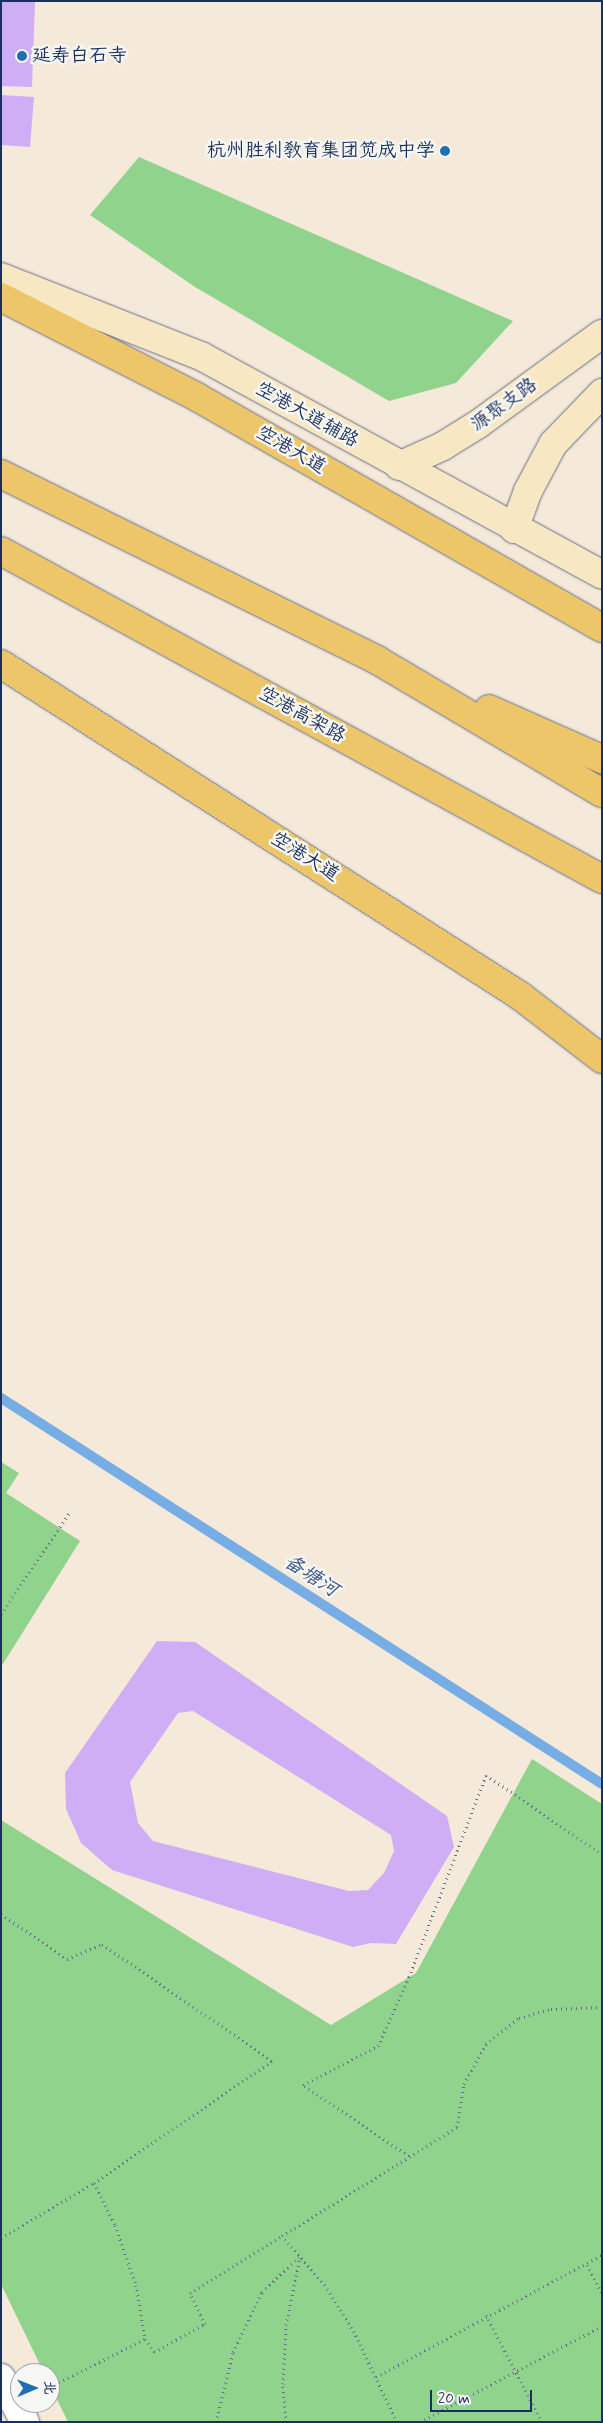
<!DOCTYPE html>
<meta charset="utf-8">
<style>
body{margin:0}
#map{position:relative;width:603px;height:2423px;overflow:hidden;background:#f5e9d9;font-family:Mynerve,"LXGW WenKai TC",sans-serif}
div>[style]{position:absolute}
.green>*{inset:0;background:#8fd38c}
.stream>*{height:10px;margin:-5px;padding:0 5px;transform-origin:5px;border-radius:5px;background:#77ade5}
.building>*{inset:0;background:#d0aef6}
.path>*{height:3px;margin-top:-1.5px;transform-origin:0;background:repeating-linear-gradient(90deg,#677089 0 1px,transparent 0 5px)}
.roads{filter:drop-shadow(0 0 1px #677089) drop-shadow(0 0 1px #677089)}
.street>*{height:28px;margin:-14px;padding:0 14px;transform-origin:14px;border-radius:14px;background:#fff}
.secondary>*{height:28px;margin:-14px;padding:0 14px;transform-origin:14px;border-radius:14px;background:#f7e8c3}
.primary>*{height:28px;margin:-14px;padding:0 14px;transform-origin:14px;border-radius:14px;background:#ecc669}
.highway>*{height:28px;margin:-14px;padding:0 14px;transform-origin:14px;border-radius:14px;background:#ecc669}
.path-bridge>*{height:3px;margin-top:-1.5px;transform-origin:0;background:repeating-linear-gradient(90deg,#677089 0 1px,transparent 0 5px)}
.dots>*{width:14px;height:14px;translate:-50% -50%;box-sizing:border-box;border:2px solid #f6f6f2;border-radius:50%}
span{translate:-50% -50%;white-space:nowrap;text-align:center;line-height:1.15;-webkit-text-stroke:5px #f6f6f2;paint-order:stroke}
.poi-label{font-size:19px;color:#1b2f5e}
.left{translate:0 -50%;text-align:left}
.right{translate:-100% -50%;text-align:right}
.street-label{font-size:19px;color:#1b2f5e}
.water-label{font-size:20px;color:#375586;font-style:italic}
.frame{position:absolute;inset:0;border:2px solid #1b2f5e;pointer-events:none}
.north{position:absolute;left:10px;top:2363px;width:50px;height:50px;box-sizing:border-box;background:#f6f6f2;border:1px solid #9ea6b7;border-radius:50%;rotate:89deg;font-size:14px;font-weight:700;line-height:20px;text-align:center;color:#1b2f5e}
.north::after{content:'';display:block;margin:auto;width:18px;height:22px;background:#1f6fb2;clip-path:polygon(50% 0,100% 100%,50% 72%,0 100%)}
.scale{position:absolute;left:430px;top:2390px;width:102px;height:22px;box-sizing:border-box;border:2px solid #1b2f5e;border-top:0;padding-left:6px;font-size:15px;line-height:18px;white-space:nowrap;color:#1b2f5e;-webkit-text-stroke:4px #f6f6f2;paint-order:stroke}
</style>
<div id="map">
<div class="green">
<div style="clip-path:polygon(139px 157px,513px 321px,456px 383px,389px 401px,195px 287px,90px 215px)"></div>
<div style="clip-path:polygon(1px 1462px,19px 1473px,6px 1493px,80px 1541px,1px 1667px)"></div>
<div style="clip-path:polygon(532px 1759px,602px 1804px,602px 2422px,68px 2422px,50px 2385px,50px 2373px,44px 2373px,1px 2284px,1px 1820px,331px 2025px,416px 1973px)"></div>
</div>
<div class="stream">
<div style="left:1px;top:1398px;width:714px;rotate:32.71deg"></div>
</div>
<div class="building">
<div style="clip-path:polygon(1px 1px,35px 1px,32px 87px,1px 86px)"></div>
<div style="clip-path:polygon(1px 95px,34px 97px,30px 147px,1px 145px)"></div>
<div style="clip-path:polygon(evenodd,157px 1641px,195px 1642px,447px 1816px,454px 1847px,396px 1944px,371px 1943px,353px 1947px,112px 1870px,81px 1843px,66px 1809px,65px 1773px,157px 1641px,193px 1711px,391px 1835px,394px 1851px,384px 1873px,368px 1890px,349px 1891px,153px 1841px,138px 1823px,130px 1782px,178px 1713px,193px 1711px)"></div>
</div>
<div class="path">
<div style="left:1px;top:1914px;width:80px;rotate:34.3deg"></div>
<div style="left:67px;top:1959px;width:38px;rotate:-23deg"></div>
<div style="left:102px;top:1944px;width:206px;rotate:34.5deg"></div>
<div style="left:272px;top:2061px;width:216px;rotate:145.6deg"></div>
<div style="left:94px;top:2183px;width:47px;rotate:63.4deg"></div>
<div style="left:115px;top:2225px;width:64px;rotate:70.7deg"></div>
<div style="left:136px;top:2285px;width:55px;rotate:80.5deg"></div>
<div style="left:587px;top:2265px;width:32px;rotate:62deg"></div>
<div style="left:486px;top:2315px;width:121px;rotate:62.4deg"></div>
<div style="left:376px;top:2377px;width:257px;rotate:-28.4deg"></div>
<div style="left:216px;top:2422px;width:72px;rotate:-76.3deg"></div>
<div style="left:233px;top:2352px;width:67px;rotate:-64.2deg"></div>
<div style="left:262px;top:2292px;width:52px;rotate:-43.5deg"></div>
<div style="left:286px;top:2422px;width:38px;rotate:-95deg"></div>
<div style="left:283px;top:2384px;width:59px;rotate:-87.1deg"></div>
<div style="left:286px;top:2325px;width:69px;rotate:-78.4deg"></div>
<div style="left:397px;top:2422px;width:100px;rotate:-115.5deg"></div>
<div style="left:354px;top:2332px;width:55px;rotate:-121.7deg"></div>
<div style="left:325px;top:2285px;width:65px;rotate:-131.3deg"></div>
<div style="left:282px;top:2236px;width:206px;rotate:-31.9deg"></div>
<div style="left:457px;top:2127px;width:44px;rotate:-80.8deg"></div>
<div style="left:464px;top:2084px;width:46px;rotate:-61.2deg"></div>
<div style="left:486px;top:2044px;width:42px;rotate:-38.2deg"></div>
<div style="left:519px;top:2018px;width:33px;rotate:-16deg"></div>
<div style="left:551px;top:2009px;width:51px;rotate:-2.2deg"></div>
<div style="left:420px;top:2422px;width:206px;rotate:-27.8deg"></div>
</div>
<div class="roads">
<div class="street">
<div style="left:1px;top:2378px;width:50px;rotate:61.4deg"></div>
</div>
<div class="secondary">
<div style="left:1px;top:277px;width:215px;rotate:21.6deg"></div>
<div style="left:201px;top:356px;width:457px;rotate:28.6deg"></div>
<div style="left:399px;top:466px;width:48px;rotate:-24.4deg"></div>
<div style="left:443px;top:446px;width:40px;rotate:-32deg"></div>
<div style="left:477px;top:425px;width:155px;rotate:-36.1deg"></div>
<div style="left:514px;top:529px;width:40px;rotate:-69.8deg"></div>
<div style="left:528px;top:491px;width:53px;rotate:-62deg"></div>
<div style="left:553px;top:444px;width:71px;rotate:-46.1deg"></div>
</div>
<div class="primary">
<div style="left:1px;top:297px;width:220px;rotate:27deg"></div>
<div style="left:197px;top:397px;width:466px;rotate:29.7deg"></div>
<div style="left:1px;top:664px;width:615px;rotate:32.58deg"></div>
<div style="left:519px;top:995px;width:105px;rotate:37.6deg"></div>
</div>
<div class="highway">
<div style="left:1px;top:474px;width:419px;rotate:26.3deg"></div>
<div style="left:377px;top:660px;width:261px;rotate:30.6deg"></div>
<div style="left:1px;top:551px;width:685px;rotate:28.62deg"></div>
<div style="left:489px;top:709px;width:124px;rotate:23.9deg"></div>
</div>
</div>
<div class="path-bridge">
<div style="left:1px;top:1614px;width:123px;rotate:-55.9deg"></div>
<div style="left:409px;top:2156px;width:128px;rotate:-146.2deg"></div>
<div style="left:303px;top:2085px;width:85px;rotate:-27.5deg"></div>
<div style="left:378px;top:2046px;width:76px;rotate:-65.8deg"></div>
<div style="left:409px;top:1977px;width:216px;rotate:-69.1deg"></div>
<div style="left:486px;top:1775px;width:140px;rotate:34.3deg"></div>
<div style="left:1px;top:2238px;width:108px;rotate:-30.6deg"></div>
<div style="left:50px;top:2387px;width:106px;rotate:-26.8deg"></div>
<div style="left:145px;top:2339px;width:16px;rotate:55deg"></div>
<div style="left:154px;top:2352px;width:58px;rotate:-28.8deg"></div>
<div style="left:205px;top:2324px;width:34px;rotate:-116deg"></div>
<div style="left:190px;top:2293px;width:108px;rotate:-31.8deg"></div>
</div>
<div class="dots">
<div style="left:22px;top:56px;background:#1f6fb2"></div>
<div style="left:445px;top:151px;background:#1f6fb2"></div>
</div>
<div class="poi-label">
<span class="left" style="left:32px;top:56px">延寿白石寺</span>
<span class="right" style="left:435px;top:151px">杭州胜利教育集团笕成中学</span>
</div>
<div class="street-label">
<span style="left:504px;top:405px;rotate:-36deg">源聚支路</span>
<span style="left:307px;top:415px;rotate:29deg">空港大道辅路</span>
<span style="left:291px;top:450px;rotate:30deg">空港大道</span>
<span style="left:302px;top:715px;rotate:29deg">空港高架路</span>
<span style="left:305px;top:857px;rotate:32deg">空港大道</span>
</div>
<div class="water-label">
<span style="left:311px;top:1576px;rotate:33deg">备塘河</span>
</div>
<div class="frame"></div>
<div class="north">北</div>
<div class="scale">20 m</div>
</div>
